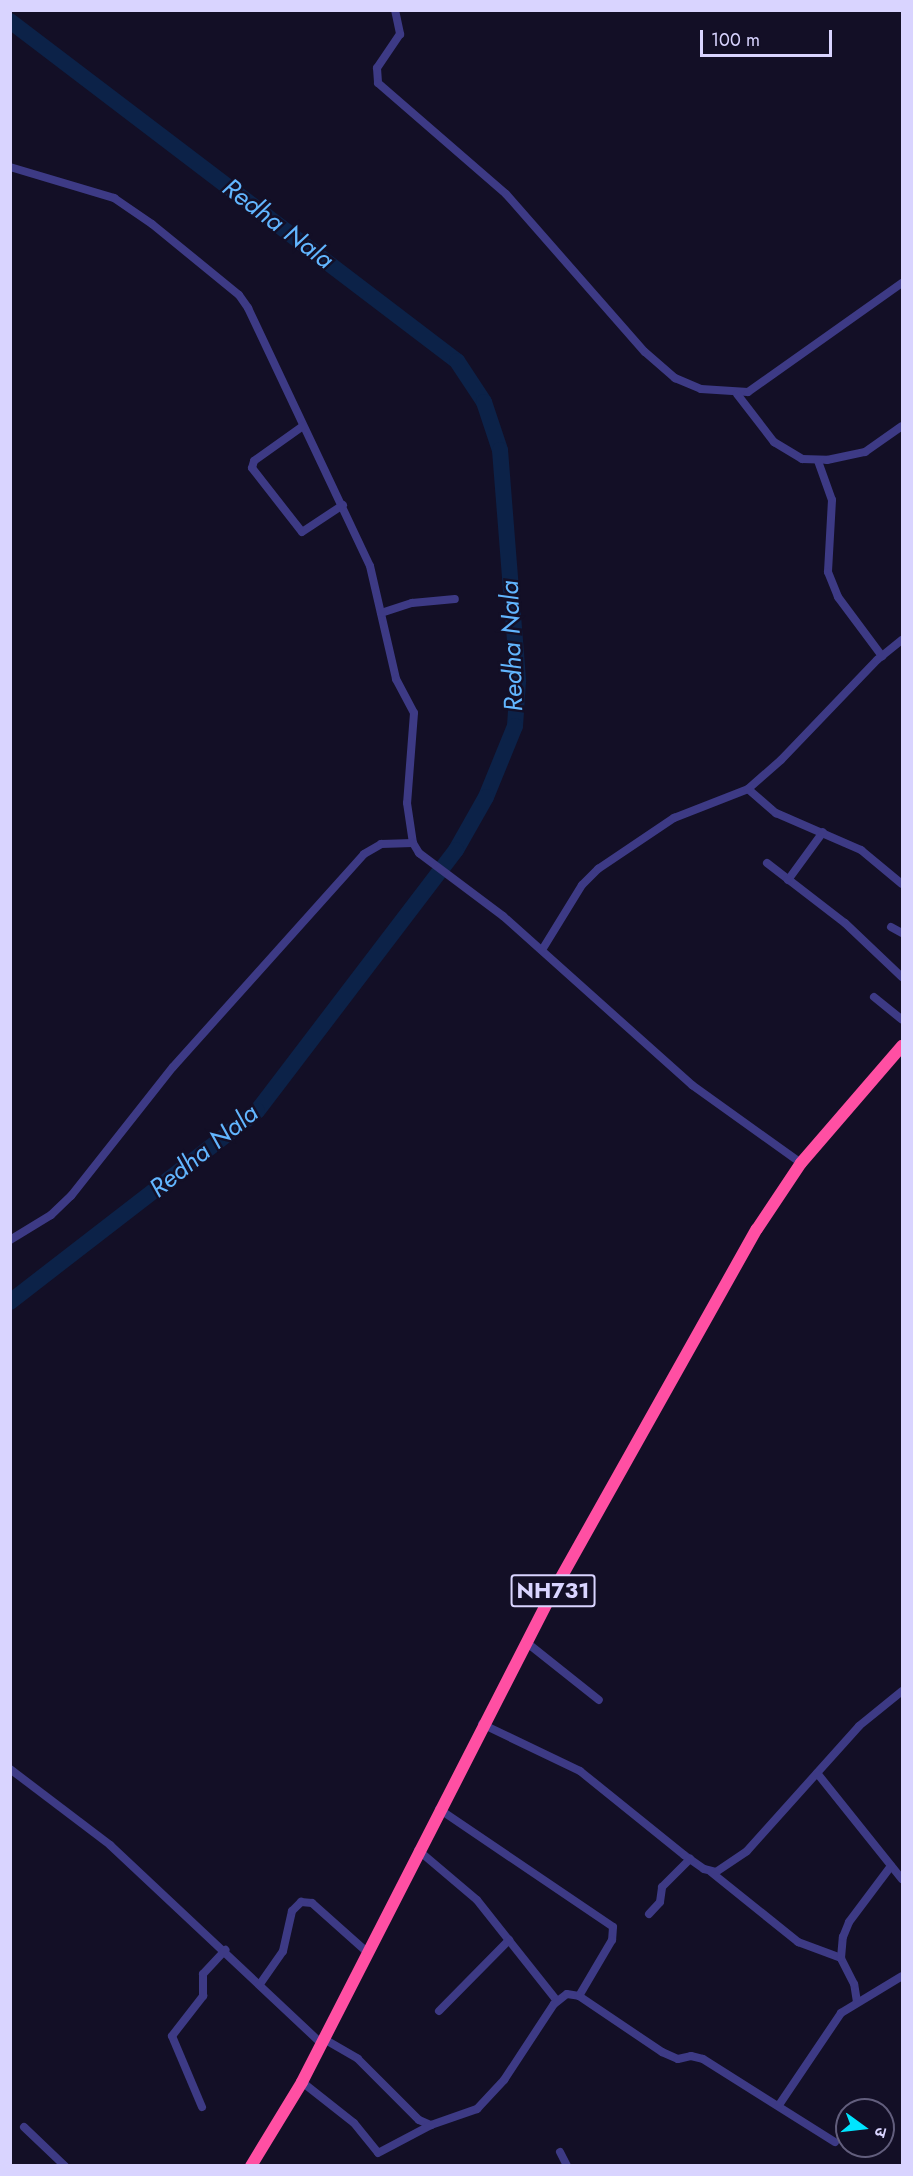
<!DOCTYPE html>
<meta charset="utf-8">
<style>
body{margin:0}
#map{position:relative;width:913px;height:2176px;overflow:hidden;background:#130f26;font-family:Jost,"Noto Sans Devanagari",sans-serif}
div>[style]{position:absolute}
.river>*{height:16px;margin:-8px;padding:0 8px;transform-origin:8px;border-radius:8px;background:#0c2248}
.minor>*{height:8px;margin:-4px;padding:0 4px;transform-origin:4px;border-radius:4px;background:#3d3a85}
.highway>*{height:12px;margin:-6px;padding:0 6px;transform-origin:6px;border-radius:6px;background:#ff4fa3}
span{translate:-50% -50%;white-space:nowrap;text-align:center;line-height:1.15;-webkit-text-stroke:5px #130f26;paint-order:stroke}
.shield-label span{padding:2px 4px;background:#130f26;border:2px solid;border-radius:4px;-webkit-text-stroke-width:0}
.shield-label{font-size:22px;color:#d9d4ff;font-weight:700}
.water-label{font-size:26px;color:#62b6ff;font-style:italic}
.frame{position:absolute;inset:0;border:12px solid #d9d4ff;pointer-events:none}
.north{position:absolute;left:835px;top:2098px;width:60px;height:60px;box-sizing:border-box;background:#130f26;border:2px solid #625e7d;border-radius:50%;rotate:105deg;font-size:16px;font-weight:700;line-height:24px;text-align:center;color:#d9d4ff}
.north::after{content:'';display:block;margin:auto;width:21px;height:27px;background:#00e5ff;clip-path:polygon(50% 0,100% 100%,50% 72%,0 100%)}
.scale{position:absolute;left:700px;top:30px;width:132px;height:27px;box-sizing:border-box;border:3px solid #d9d4ff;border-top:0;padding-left:8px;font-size:18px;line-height:21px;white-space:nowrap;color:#d9d4ff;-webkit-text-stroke:4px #130f26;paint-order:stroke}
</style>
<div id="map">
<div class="river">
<div style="left:10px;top:21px;width:562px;rotate:37.26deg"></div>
<div style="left:457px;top:361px;width:49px;rotate:56.6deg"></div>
<div style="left:484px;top:402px;width:51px;rotate:71.6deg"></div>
<div style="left:500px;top:450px;width:232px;rotate:85.5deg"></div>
<div style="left:518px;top:681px;width:45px;rotate:93.8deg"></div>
<div style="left:515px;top:726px;width:77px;rotate:112.2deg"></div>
<div style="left:486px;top:797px;width:61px;rotate:119.5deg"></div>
<div style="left:456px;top:850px;width:328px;rotate:127.3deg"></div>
<div style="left:257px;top:1111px;width:312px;rotate:142.3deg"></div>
</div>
<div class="minor">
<div style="left:395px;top:10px;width:25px;rotate:78deg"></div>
<div style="left:400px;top:34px;width:41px;rotate:124.1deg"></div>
<div style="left:377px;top:68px;width:15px;rotate:86deg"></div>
<div style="left:378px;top:83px;width:169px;rotate:40.9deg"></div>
<div style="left:506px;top:194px;width:210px;rotate:48.7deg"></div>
<div style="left:645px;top:352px;width:40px;rotate:41deg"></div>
<div style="left:675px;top:378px;width:28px;rotate:23deg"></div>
<div style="left:701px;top:389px;width:47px;rotate:3.7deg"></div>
<div style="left:748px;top:392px;width:189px;rotate:-35.3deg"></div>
<div style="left:10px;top:167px;width:109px;rotate:16.6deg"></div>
<div style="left:114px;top:198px;width:46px;rotate:34.4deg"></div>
<div style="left:152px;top:224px;width:112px;rotate:39.2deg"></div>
<div style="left:239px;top:295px;width:16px;rotate:55deg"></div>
<div style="left:248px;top:308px;width:285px;rotate:64.7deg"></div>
<div style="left:370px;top:566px;width:116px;rotate:77deg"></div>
<div style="left:396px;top:679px;width:38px;rotate:62deg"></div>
<div style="left:414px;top:713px;width:90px;rotate:94.4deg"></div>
<div style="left:407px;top:803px;width:40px;rotate:81.5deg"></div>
<div style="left:413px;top:843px;width:12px;rotate:59deg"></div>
<div style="left:419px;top:853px;width:105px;rotate:36.9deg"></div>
<div style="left:503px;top:916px;width:254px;rotate:41.8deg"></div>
<div style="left:692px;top:1085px;width:134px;rotate:35.6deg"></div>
<div style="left:737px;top:394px;width:61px;rotate:52.4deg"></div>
<div style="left:774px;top:442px;width:33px;rotate:31deg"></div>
<div style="left:802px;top:459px;width:25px;rotate:2deg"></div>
<div style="left:827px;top:460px;width:39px;rotate:-12deg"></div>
<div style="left:865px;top:452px;width:45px;rotate:-35.1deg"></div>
<div style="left:303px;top:426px;width:60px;rotate:144.5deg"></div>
<div style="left:254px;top:461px;width:7px;rotate:106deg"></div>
<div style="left:252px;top:468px;width:81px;rotate:52deg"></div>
<div style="left:302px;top:532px;width:49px;rotate:-33.4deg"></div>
<div style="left:818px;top:461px;width:41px;rotate:70.3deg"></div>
<div style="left:832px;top:500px;width:72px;rotate:93.2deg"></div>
<div style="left:828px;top:572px;width:27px;rotate:68deg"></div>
<div style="left:838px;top:597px;width:74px;rotate:53.3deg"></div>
<div style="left:381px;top:613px;width:33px;rotate:-18deg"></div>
<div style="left:412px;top:603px;width:43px;rotate:-5.3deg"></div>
<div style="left:748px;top:789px;width:37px;rotate:41deg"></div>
<div style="left:776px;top:813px;width:93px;rotate:23.5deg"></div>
<div style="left:861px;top:850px;width:53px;rotate:39.7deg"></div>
<div style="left:767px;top:863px;width:98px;rotate:37.6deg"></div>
<div style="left:845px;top:923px;width:79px;rotate:43.5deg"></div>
<div style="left:788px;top:880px;width:59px;rotate:-53.9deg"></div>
<div style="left:891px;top:927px;width:13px;rotate:29deg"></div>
<div style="left:542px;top:950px;width:76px;rotate:-58.4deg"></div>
<div style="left:582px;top:885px;width:23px;rotate:-45deg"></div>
<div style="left:598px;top:869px;width:92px;rotate:-33.9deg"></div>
<div style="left:674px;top:818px;width:79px;rotate:-21.4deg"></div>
<div style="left:748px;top:789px;width:44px;rotate:-41.3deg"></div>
<div style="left:781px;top:760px;width:139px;rotate:-46.2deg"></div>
<div style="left:877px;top:660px;width:32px;rotate:-39deg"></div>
<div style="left:874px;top:997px;width:36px;rotate:39deg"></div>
<div style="left:10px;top:1240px;width:48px;rotate:-31.4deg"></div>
<div style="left:51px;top:1215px;width:28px;rotate:-44deg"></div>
<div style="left:71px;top:1196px;width:164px;rotate:-51.7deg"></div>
<div style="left:173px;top:1067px;width:286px;rotate:-48.1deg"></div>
<div style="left:364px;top:854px;width:20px;rotate:-30deg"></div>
<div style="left:381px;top:844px;width:32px;rotate:-2deg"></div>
<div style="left:526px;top:1642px;width:93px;rotate:38.5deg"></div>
<div style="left:482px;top:1724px;width:109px;rotate:25.6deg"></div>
<div style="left:580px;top:1771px;width:134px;rotate:38.9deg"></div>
<div style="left:684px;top:1855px;width:24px;rotate:35deg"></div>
<div style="left:704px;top:1869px;width:12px;rotate:14deg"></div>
<div style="left:716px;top:1872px;width:37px;rotate:-34deg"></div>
<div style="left:747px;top:1851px;width:168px;rotate:-48.1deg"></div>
<div style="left:859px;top:1726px;width:55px;rotate:-39.1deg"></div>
<div style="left:10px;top:1769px;width:126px;rotate:37.2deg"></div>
<div style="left:110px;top:1845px;width:289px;rotate:43.2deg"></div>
<div style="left:817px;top:1773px;width:136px;rotate:51.3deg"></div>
<div style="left:439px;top:1809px;width:210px;rotate:34.1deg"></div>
<div style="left:613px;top:1927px;width:13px;rotate:94deg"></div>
<div style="left:612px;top:1940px;width:65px;rotate:120.5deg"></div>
<div style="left:418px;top:1850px;width:77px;rotate:40.3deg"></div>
<div style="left:477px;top:1900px;width:129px;rotate:51.6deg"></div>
<div style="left:711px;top:1872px;width:112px;rotate:38.8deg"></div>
<div style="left:798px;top:1942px;width:46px;rotate:20.4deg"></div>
<div style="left:649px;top:1914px;width:16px;rotate:-47deg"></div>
<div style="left:660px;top:1902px;width:15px;rotate:-82deg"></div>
<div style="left:662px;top:1887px;width:40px;rotate:-45deg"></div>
<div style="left:260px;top:1984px;width:40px;rotate:-55.1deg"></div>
<div style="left:283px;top:1951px;width:41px;rotate:-77.3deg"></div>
<div style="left:292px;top:1911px;width:13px;rotate:-45deg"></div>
<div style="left:301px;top:1902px;width:11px;rotate:5deg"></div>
<div style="left:312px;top:1903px;width:74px;rotate:41.7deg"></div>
<div style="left:857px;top:2002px;width:18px;rotate:-99deg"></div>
<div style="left:854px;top:1984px;width:29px;rotate:-117deg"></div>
<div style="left:841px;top:1958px;width:21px;rotate:-85deg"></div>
<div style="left:843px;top:1937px;width:16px;rotate:-68deg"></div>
<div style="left:849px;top:1922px;width:70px;rotate:-53.1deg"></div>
<div style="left:439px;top:2011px;width:100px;rotate:-45.4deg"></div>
<div style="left:324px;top:2039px;width:39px;rotate:30deg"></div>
<div style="left:358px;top:2059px;width:86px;rotate:45deg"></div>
<div style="left:419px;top:2120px;width:13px;rotate:23deg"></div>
<div style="left:431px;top:2125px;width:49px;rotate:-19.2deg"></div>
<div style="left:477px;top:2109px;width:40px;rotate:-47deg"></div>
<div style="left:504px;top:2080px;width:91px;rotate:-56.7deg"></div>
<div style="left:554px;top:2004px;width:16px;rotate:-38deg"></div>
<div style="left:567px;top:1994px;width:12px;rotate:9deg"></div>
<div style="left:579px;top:1996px;width:100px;rotate:34deg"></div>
<div style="left:662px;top:2052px;width:17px;rotate:24deg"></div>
<div style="left:678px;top:2059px;width:13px;rotate:-13deg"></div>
<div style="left:691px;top:2056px;width:12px;rotate:14deg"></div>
<div style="left:703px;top:2059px;width:156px;rotate:32.2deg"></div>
<div style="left:302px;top:2082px;width:66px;rotate:38.3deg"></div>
<div style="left:354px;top:2123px;width:38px;rotate:51deg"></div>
<div style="left:378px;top:2153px;width:60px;rotate:-27.8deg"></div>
<div style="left:779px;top:2105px;width:111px;rotate:-56deg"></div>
<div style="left:841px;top:2013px;width:71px;rotate:-31.2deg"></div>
<div style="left:202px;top:2107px;width:77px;rotate:-112.9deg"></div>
<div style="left:172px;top:2036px;width:51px;rotate:-52.2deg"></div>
<div style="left:203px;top:1996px;width:22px;rotate:-90deg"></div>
<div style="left:203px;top:1974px;width:33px;rotate:-47deg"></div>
<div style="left:24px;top:2127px;width:57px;rotate:43.6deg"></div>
<div style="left:560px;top:2152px;width:16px;rotate:63deg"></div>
</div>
<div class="highway">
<div style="left:251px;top:2166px;width:98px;rotate:-58.7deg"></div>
<div style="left:302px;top:2082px;width:542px;rotate:-62.92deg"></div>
<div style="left:549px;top:1599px;width:424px;rotate:-60.7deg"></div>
<div style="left:757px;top:1229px;width:79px;rotate:-56.3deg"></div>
<div style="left:801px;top:1163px;width:155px;rotate:-49.2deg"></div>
</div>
<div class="shield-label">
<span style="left:553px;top:1591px">NH731</span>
</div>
<div class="water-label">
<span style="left:278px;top:224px;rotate:37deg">Redha Nala</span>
<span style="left:512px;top:646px;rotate:-92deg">Redha Nala</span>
<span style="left:204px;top:1151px;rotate:-39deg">Redha Nala</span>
</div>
<div class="frame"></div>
<div class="north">उ</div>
<div class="scale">100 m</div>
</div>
